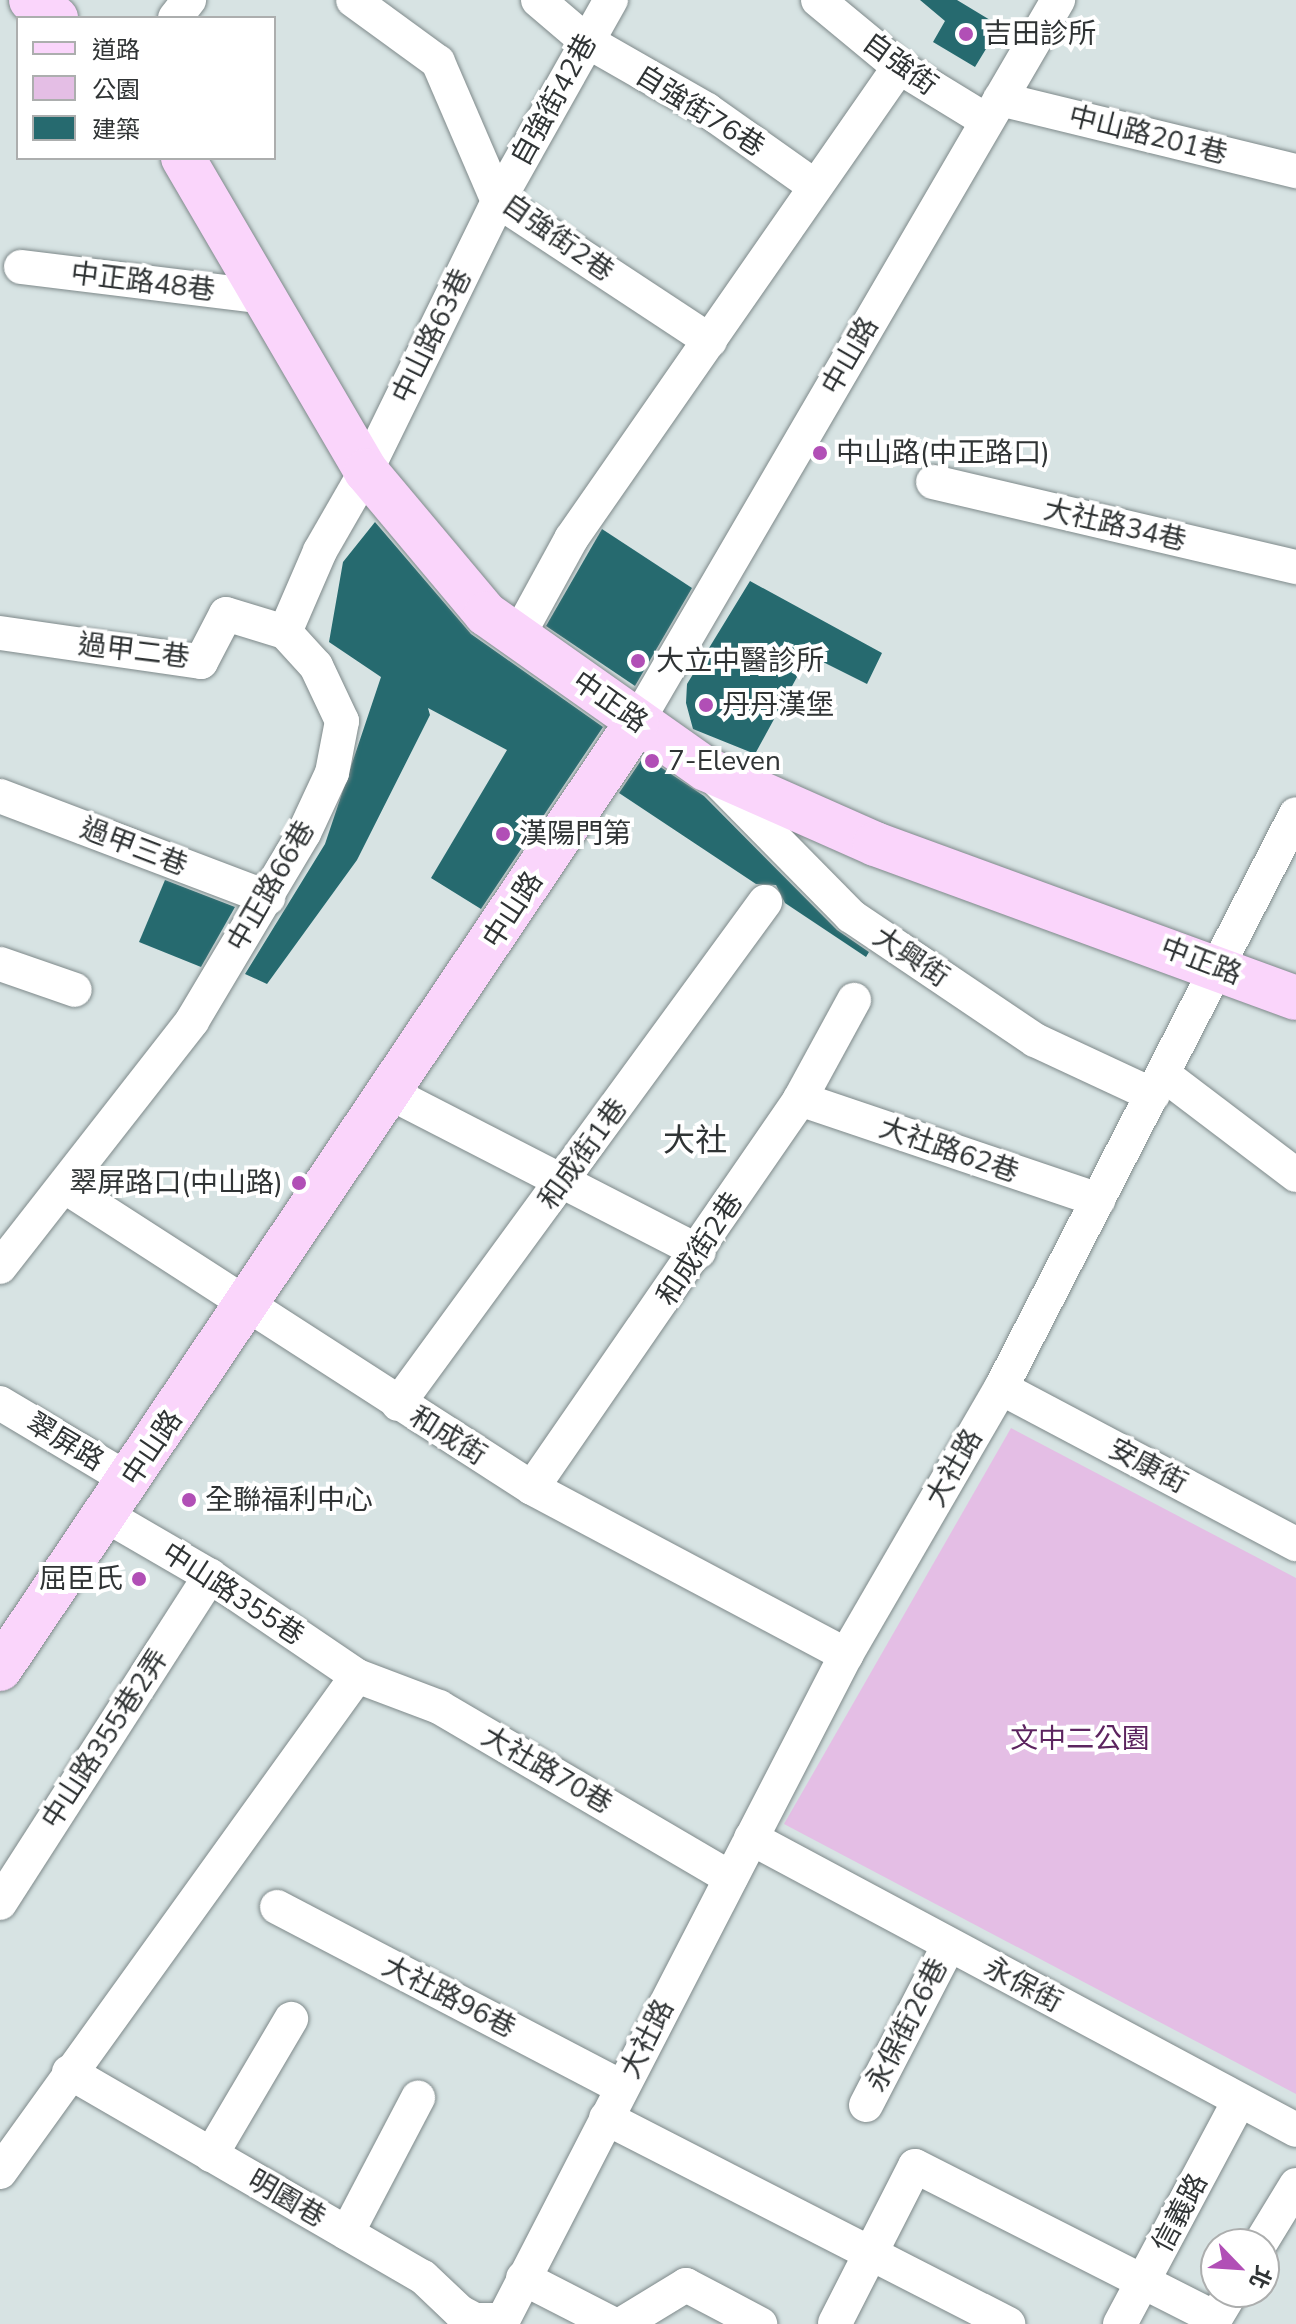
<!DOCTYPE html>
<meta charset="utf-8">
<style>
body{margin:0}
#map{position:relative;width:1296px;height:2324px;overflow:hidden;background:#d7e3e3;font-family:"Nunito Sans","Noto Sans TC",sans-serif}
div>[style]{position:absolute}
.green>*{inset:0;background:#e4bee5}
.building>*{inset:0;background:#266a6f}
.roads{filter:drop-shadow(0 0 2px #7e898a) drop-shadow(0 0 2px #7e898a)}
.minor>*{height:34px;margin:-17px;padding:0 17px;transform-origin:17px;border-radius:17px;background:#fff}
.major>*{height:44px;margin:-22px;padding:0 22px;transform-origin:22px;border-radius:22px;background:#fad5fb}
.dots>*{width:22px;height:22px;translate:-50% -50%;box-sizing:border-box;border:4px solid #fff;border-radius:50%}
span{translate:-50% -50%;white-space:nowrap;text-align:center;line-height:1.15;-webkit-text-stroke:8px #fff;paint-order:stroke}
.poi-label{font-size:28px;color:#303435}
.left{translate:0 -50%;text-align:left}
.right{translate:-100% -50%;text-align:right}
.street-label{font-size:28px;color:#303435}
.park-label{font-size:28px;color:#5c245f}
.quarter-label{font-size:32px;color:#303435}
.legend{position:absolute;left:16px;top:16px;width:260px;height:144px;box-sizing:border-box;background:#fff;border:2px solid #acaeae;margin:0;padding:10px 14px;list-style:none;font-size:24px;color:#303435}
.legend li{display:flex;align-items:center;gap:16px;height:40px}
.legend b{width:40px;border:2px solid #acaeae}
.north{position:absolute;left:1200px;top:2228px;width:80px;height:80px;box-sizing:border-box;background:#fff;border:2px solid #acaeae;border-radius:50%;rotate:115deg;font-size:22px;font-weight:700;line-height:32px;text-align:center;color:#303435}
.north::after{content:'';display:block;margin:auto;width:28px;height:36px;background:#b14fb6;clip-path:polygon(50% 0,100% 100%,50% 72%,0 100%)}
</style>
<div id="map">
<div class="green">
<div style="clip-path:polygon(1011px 1428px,1296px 1578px,1296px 2094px,784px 1824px)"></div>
</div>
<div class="building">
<div style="clip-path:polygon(920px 0,957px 0,1000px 26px,975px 67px,933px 42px,945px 21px)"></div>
<div style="clip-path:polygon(375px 522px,471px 634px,603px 727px,481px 909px,431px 878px,507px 750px,428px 708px,430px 715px,357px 860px,267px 984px,245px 974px,325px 844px,381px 677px,329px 642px,343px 562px)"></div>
<div style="clip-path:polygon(602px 529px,692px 588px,635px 686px,546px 626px)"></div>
<div style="clip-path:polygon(750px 581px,882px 653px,867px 684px,809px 655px,755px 754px,693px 729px,686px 703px,687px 684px)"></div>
<div style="clip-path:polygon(644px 756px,704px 796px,837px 930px,869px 952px,866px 957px,785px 903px,776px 885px,756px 884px,619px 793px)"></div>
<div style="clip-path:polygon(165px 880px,235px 907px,201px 967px,139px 942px)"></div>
</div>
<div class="roads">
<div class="minor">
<div style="left:353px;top:0;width:105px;rotate:36.1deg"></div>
<div style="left:438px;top:62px;width:151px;rotate:66.7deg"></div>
<div style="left:498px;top:201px;width:254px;rotate:33.4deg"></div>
<div style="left:538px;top:0;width:62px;rotate:40.4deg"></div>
<div style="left:585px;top:40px;width:141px;rotate:29.8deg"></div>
<div style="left:707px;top:110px;width:130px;rotate:35.3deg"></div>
<div style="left:818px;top:0;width:105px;rotate:39.6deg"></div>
<div style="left:899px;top:67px;width:103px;rotate:31.5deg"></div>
<div style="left:175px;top:18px;width:23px;rotate:-52deg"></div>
<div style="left:1000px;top:99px;width:305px;rotate:13.7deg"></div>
<div style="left:21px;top:267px;width:247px;rotate:7deg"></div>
<div style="left:933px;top:482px;width:373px;rotate:13.2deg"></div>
<div style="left:0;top:633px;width:203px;rotate:8.2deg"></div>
<div style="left:201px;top:662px;width:54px;rotate:-62.5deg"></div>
<div style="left:226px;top:614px;width:62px;rotate:17deg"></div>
<div style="left:518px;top:636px;width:111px;rotate:-61.3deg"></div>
<div style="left:571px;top:539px;width:575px;rotate:-55.2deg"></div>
<div style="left:637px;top:722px;width:836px;rotate:-59.75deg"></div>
<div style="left:715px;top:778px;width:194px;rotate:45.4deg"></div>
<div style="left:851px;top:916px;width:222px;rotate:34deg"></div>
<div style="left:1035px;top:1040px;width:130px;rotate:25deg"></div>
<div style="left:0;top:796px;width:287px;rotate:20.8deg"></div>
<div style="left:0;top:964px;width:79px;rotate:19.1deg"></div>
<div style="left:1163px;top:1074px;width:167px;rotate:37.2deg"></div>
<div style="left:392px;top:1094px;width:345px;rotate:27.2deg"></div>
<div style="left:800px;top:1099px;width:315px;rotate:18.7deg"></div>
<div style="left:67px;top:1188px;width:553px;rotate:32.83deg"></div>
<div style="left:532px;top:1488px;width:356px;rotate:28deg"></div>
<div style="left:0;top:1267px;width:312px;rotate:-52deg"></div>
<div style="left:192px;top:1021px;width:219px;rotate:-59.2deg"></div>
<div style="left:304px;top:833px;width:66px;rotate:-65deg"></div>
<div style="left:332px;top:773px;width:53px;rotate:-79.1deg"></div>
<div style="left:342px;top:721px;width:61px;rotate:-115.3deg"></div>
<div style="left:316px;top:666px;width:46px;rotate:-132.4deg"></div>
<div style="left:285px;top:632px;width:88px;rotate:-66.6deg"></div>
<div style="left:320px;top:551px;width:92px;rotate:-60.1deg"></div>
<div style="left:366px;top:471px;width:301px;rotate:-63.9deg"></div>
<div style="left:498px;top:201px;width:231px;rotate:-60.7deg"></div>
<div style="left:1001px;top:1388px;width:334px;rotate:27.9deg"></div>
<div style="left:0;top:1403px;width:152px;rotate:30.8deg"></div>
<div style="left:398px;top:1404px;width:622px;rotate:-53.83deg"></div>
<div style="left:532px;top:1488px;width:472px;rotate:-55.4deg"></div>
<div style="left:800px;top:1099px;width:113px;rotate:-61.4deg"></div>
<div style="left:107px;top:1516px;width:119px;rotate:30.2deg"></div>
<div style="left:210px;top:1576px;width:178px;rotate:34.2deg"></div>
<div style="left:357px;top:1676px;width:88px;rotate:20.7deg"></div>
<div style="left:439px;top:1707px;width:338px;rotate:30.4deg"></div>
<div style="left:751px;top:1838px;width:618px;rotate:28.18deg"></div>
<div style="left:0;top:1903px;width:389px;rotate:-57.3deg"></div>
<div style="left:277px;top:1907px;width:389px;rotate:27.6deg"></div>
<div style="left:69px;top:2072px;width:409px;rotate:30.1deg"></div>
<div style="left:423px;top:2277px;width:51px;rotate:43.4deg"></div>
<div style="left:460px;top:2312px;width:17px;rotate:28deg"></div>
<div style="left:475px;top:2320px;width:27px"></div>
<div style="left:866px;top:2105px;width:180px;rotate:-62.6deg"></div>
<div style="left:606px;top:2118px;width:452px;rotate:27.1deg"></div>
<div style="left:211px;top:2155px;width:158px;rotate:-59.5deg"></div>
<div style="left:0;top:2172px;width:611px;rotate:-54.26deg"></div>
<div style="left:347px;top:2233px;width:153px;rotate:-62.3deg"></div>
<div style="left:1260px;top:2244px;width:69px;rotate:-58.6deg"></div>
<div style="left:523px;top:2278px;width:101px;rotate:27.1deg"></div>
<div style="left:835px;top:2323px;width:176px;rotate:-63deg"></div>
<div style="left:915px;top:2166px;width:336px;rotate:26.9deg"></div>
<div style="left:501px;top:2324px;width:753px;rotate:-62.72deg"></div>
<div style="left:846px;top:1655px;width:309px;rotate:-59.9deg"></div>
<div style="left:1001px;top:1388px;width:645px;rotate:-62.8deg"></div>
<div style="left:622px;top:2324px;width:75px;rotate:-31.4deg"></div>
<div style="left:686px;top:2285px;width:84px;rotate:27.8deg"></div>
<div style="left:1120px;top:2324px;width:253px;rotate:-61.9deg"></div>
<div style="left:1212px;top:2324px;width:37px;rotate:-59deg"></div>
</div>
<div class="major">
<div style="left:31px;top:0;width:31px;rotate:36deg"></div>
<div style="left:183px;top:158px;width:363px;rotate:59.7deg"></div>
<div style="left:366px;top:471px;width:187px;rotate:50deg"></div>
<div style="left:486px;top:614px;width:269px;rotate:35.2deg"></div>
<div style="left:706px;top:769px;width:185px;rotate:23.9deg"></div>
<div style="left:875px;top:844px;width:448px;rotate:20.1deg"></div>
<div style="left:0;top:1669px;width:1141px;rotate:-56.07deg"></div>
</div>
</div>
<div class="dots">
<div style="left:966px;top:34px;background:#b14fb6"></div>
<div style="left:820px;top:453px;background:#b14fb6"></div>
<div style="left:638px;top:661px;background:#b14fb6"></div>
<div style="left:706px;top:705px;background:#b14fb6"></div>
<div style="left:652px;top:761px;background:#b14fb6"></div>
<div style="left:503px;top:834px;background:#b14fb6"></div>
<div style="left:299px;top:1183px;background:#b14fb6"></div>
<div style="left:189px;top:1500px;background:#b14fb6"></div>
<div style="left:139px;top:1579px;background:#b14fb6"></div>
</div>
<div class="poi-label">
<span class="left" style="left:984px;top:34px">吉田診所</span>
<span class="left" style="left:836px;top:453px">中山路(中正路口)</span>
<span class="left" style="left:656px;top:661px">大立中醫診所</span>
<span class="left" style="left:722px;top:705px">丹丹漢堡</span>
<span class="left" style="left:668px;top:761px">7-Eleven</span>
<span class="left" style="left:519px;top:834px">漢陽門第</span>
<span class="right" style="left:283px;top:1183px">翠屏路口(中山路)</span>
<span class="left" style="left:205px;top:1500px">全聯福利中心</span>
<span class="right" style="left:123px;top:1579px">屈臣氏</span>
</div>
<div class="street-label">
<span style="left:900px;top:64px;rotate:36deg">自強街</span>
<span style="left:554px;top:100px;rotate:-61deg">自強街42巷</span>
<span style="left:700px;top:111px;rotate:32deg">自強街76巷</span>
<span style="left:1148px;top:135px;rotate:14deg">中山路201巷</span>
<span style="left:558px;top:238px;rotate:35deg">自強街2巷</span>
<span style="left:143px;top:282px;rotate:7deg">中正路48巷</span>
<span style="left:432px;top:336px;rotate:-64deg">中山路63巷</span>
<span style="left:850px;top:356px;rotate:-60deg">中山路</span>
<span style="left:1115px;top:525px;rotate:13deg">大社路34巷</span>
<span style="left:134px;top:651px;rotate:7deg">過甲二巷</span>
<span style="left:610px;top:702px;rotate:35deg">中正路</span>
<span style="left:134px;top:847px;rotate:21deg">過甲三巷</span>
<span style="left:271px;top:886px;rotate:-60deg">中正路66巷</span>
<span style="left:513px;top:910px;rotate:-57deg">中山路</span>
<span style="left:911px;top:957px;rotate:34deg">大興街</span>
<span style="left:1201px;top:961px;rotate:21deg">中正路</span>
<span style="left:949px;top:1150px;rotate:19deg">大社路62巷</span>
<span style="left:583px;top:1154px;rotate:-54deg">和成街1巷</span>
<span style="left:700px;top:1249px;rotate:-56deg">和成街2巷</span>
<span style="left:448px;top:1436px;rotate:32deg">和成街</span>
<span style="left:65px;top:1442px;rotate:31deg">翠屏路</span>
<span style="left:152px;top:1448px;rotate:-56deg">中山路</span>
<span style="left:1148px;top:1466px;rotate:28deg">安康街</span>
<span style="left:954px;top:1468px;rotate:-60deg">大社路</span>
<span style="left:233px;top:1594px;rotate:33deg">中山路355巷</span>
<span style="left:105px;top:1739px;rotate:-57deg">中山路355巷2弄</span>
<span style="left:547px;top:1770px;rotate:30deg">大社路70巷</span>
<span style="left:1023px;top:1985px;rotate:28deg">永保街</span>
<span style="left:449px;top:1997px;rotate:27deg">大社路96巷</span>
<span style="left:907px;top:2025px;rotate:-63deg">永保街26巷</span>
<span style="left:647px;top:2039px;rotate:-63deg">大社路</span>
<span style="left:287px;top:2199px;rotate:30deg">明園巷</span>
<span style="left:1180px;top:2213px;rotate:-62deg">信義路</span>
</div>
<div class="park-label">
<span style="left:1080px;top:1739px">文中二公園</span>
</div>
<div class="quarter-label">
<span style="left:695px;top:1141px">大社</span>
</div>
<ul class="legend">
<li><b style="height:10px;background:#fad5fb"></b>道路</li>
<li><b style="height:22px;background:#e4bee5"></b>公園</li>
<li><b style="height:22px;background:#266a6f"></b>建築</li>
</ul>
<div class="north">北</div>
</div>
